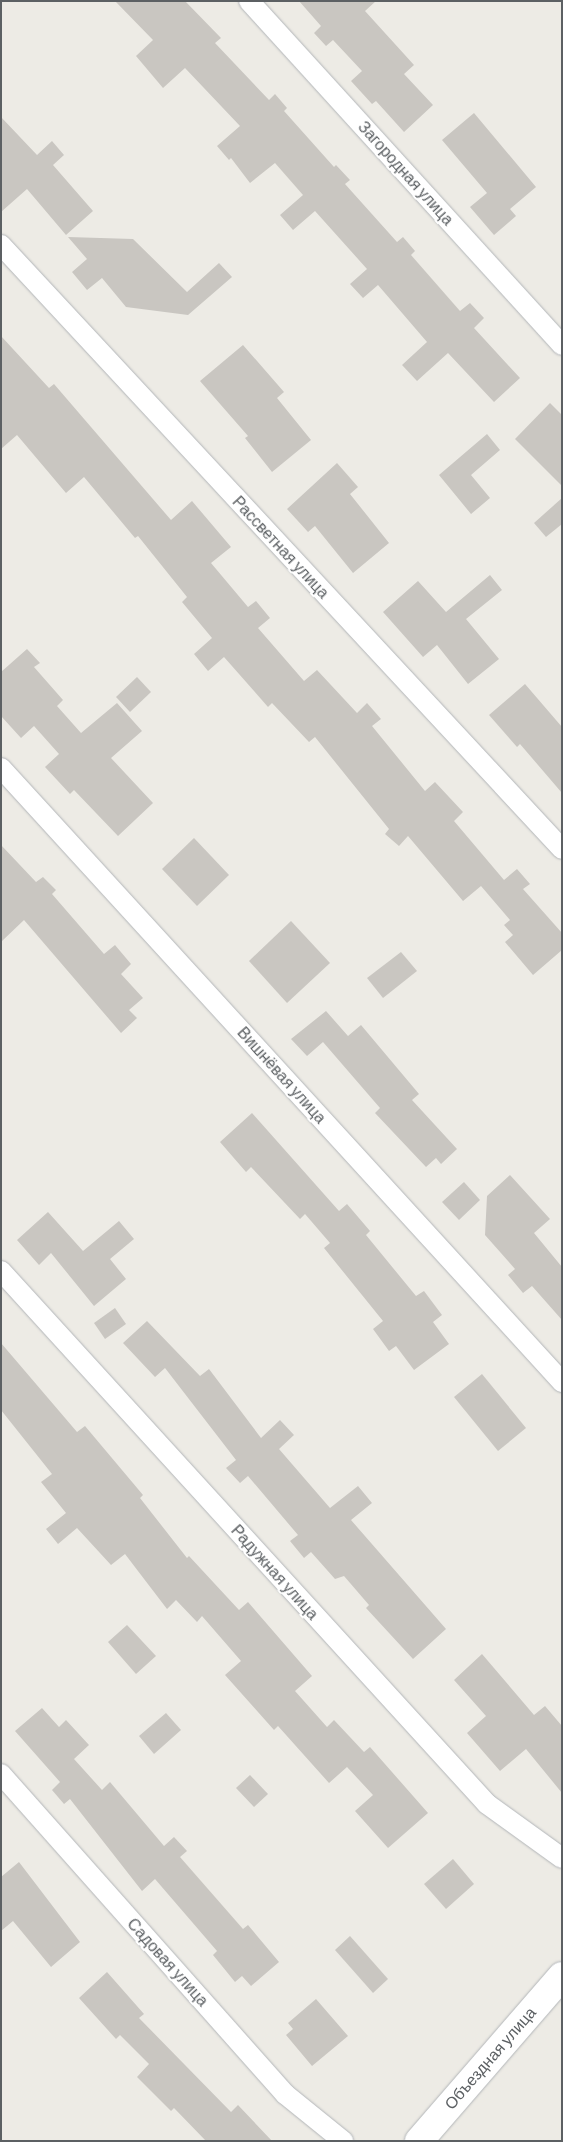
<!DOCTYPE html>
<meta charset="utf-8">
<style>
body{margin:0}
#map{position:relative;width:563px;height:2142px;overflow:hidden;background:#edebe5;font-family:Barlow,sans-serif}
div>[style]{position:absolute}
.building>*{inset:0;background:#c9c6c1}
.roads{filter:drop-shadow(0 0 1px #b2b5b8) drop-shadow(0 0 1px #b2b5b8)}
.street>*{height:20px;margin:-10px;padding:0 10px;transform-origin:10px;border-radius:10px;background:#fff}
.secondary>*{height:28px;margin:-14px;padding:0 14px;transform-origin:14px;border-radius:14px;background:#fff}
span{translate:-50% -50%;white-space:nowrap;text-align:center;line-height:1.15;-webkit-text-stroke:4px #fff;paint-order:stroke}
.street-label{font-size:16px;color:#5c6063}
.frame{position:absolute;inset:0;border:2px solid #5c6063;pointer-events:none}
</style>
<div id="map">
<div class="building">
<div style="clip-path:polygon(115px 1px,185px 1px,221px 38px,215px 43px,269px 100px,275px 94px,287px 108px,284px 111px,334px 167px,336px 165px,350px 180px,345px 184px,397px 242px,403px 237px,415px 251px,411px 255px,460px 311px,470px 303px,484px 318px,474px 328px,520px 378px,494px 402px,448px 353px,417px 381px,402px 365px,427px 342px,378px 285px,363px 298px,350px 284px,367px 269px,315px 211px,293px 230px,280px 215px,303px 195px,275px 163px,250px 183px,231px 158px,229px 160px,217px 146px,240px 126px,185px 68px,163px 88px,136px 56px,153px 40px)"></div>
<div style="clip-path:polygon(299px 1px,376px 1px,365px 11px,414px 65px,404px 74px,433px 105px,404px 132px,376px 101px,372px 104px,351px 81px,362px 71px,333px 40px,326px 46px,314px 33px,321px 26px)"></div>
<div style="clip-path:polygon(474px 113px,536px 187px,510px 209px,516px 216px,494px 235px,470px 207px,487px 193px,442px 140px)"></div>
<div style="clip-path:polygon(1px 117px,37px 155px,52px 141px,64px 155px,53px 165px,93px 211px,66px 235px,27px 189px,1px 212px)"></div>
<div style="clip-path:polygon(68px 237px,133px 239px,187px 292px,219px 263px,232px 277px,188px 315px,126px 307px,102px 278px,87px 290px,72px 272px,87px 259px)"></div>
<div style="clip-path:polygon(1px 336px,49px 388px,54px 384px,171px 520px,192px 501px,231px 547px,211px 563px,248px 607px,256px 601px,270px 618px,258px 628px,304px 681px,317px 670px,357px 713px,367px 703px,381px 719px,372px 726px,425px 791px,435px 782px,463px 812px,454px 821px,504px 880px,517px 869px,530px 884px,523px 889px,562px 933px,562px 950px,533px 975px,505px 942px,513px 935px,504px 925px,510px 920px,481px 886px,463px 901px,408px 836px,399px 846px,385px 834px,389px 829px,315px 737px,309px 742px,272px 703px,268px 707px,224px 657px,208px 671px,194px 654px,212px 638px,182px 602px,187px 597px,138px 536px,135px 538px,84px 477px,66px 493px,17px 435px,1px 449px)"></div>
<div style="clip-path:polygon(243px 345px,284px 392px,277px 398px,311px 440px,272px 472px,245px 438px,248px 436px,200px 381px)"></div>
<div style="clip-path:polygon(550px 403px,562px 415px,562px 486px,515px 439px)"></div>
<div style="clip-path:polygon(487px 434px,500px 450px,471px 475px,490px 498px,471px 514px,439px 475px)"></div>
<div style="clip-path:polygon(337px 463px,358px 487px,350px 494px,389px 543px,353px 573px,315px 526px,308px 532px,287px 509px)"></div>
<div style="clip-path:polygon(562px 498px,562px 524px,546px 537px,534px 523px)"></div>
<div style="clip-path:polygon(490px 575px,502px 590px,466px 619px,499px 659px,468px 684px,437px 645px,423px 657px,383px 612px,418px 581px,446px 612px)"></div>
<div style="clip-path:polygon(27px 649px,40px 663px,34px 667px,63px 700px,57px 706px,81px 733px,117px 703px,142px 731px,111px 758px,153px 803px,118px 836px,74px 790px,70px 794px,45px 767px,59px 754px,34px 726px,21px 738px,1px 716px,1px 672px)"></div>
<div style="clip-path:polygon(137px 677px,151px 692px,130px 712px,116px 697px)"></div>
<div style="clip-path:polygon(525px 684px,562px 727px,562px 793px,520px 744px,517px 747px,489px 715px)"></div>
<div style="clip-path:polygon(194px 838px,229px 875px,197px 906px,162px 869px)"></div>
<div style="clip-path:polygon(1px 845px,36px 882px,43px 877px,56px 890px,52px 894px,104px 954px,115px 945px,131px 964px,121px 974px,143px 998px,129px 1010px,137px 1018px,121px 1033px,24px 920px,1px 942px)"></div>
<div style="clip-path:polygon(291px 921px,330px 963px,287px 1003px,249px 961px)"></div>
<div style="clip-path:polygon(401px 952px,417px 971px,383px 998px,367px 978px)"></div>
<div style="clip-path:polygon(326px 1011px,348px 1036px,361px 1025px,419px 1094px,412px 1100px,457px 1149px,441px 1164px,436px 1158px,426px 1167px,375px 1113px,380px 1108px,323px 1042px,307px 1056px,291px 1039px)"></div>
<div style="clip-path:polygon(252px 1113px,339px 1211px,347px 1204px,370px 1231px,366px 1235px,416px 1296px,424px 1291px,442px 1315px,433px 1322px,449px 1344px,414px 1370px,396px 1346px,389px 1351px,373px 1329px,383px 1321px,324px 1248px,330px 1243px,305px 1214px,300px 1219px,251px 1167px,246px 1172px,220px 1142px)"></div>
<div style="clip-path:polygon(510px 1175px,550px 1219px,534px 1233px,562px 1267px,562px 1320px,532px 1286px,523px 1293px,508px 1275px,515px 1269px,485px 1235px,487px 1196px)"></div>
<div style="clip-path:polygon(464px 1182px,480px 1200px,459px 1220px,442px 1202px)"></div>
<div style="clip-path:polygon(48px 1212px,83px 1251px,119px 1221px,134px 1239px,110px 1259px,126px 1279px,94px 1306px,51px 1253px,39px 1265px,17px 1240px)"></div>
<div style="clip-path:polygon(115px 1308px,126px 1324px,105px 1339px,94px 1323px)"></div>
<div style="clip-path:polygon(147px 1321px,200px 1376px,209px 1369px,261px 1438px,280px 1420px,294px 1435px,279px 1449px,330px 1508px,358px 1486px,372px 1503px,351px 1520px,446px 1629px,413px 1659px,366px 1608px,369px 1605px,344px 1576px,335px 1579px,311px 1552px,304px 1558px,290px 1541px,298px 1535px,248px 1476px,240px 1483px,226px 1468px,236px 1460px,165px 1368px,155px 1377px,123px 1343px)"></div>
<div style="clip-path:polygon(1px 1343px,77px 1432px,85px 1426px,143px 1495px,140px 1498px,187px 1558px,189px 1556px,239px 1610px,248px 1602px,312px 1676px,295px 1691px,327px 1727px,334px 1720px,364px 1752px,370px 1747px,428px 1813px,388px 1848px,355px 1811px,373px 1795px,347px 1767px,329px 1783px,278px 1726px,274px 1730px,225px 1675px,241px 1661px,202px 1616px,197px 1622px,176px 1600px,167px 1609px,125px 1554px,111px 1565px,77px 1528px,58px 1544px,46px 1529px,66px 1513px,41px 1482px,52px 1474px,1px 1410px)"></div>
<div style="clip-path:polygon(482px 1374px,526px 1428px,498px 1451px,454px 1397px)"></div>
<div style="clip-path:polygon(127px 1625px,156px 1656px,136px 1674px,108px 1642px)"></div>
<div style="clip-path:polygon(482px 1654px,534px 1715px,545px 1706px,562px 1726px,562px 1793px,526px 1749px,500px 1771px,467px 1733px,486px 1716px,454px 1680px)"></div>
<div style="clip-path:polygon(42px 1708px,59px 1727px,66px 1720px,89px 1745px,74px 1759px,102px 1790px,110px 1782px,164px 1846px,174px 1837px,187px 1851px,180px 1857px,243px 1929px,248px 1925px,279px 1962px,251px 1986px,242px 1976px,235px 1982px,213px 1955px,217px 1951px,155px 1879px,142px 1891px,70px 1799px,64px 1804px,52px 1790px,60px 1782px,15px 1731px)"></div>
<div style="clip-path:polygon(166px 1713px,181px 1730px,154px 1754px,139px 1736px)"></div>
<div style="clip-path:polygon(250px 1775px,268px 1794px,254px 1807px,236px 1788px)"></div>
<div style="clip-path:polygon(453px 1859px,474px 1884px,446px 1909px,424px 1884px)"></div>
<div style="clip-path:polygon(19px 1862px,80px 1942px,51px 1967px,13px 1921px,1px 1931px,1px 1877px)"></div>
<div style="clip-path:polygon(350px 1936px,388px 1979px,373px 1993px,335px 1950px)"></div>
<div style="clip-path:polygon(107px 1972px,144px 2014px,139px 2018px,231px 2112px,238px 2105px,272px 2141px,206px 2141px,174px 2108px,171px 2111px,137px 2077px,149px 2064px,120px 2035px,116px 2039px,79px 1998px)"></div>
<div style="clip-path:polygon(316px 1999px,348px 2036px,312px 2066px,286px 2035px,293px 2029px,288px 2023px)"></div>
</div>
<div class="roads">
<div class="street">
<div style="left:249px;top:1px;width:465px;rotate:47.7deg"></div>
<div style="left:1px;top:245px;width:824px;rotate:47.11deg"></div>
<div style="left:1px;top:768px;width:832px;rotate:47.58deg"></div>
<div style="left:1px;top:1271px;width:721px;rotate:47.64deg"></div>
<div style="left:487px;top:1804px;width:92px;rotate:35.8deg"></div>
<div style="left:1px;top:1774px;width:428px;rotate:48.4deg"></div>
<div style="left:285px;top:2094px;width:75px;rotate:39deg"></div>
</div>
<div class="secondary">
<div style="left:419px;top:2141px;width:218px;rotate:-49.1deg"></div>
</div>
</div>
<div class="street-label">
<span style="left:406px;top:173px;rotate:48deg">Загородная улица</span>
<span style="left:281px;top:547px;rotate:47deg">Рассветная улица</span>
<span style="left:282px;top:1075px;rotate:48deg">Вишнёвая улица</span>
<span style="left:275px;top:1572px;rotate:48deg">Радужная улица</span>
<span style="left:168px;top:1962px;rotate:48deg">Садовая улица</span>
<span style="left:490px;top:2058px;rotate:-49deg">Объездная улица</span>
</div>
<div class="frame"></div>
</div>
